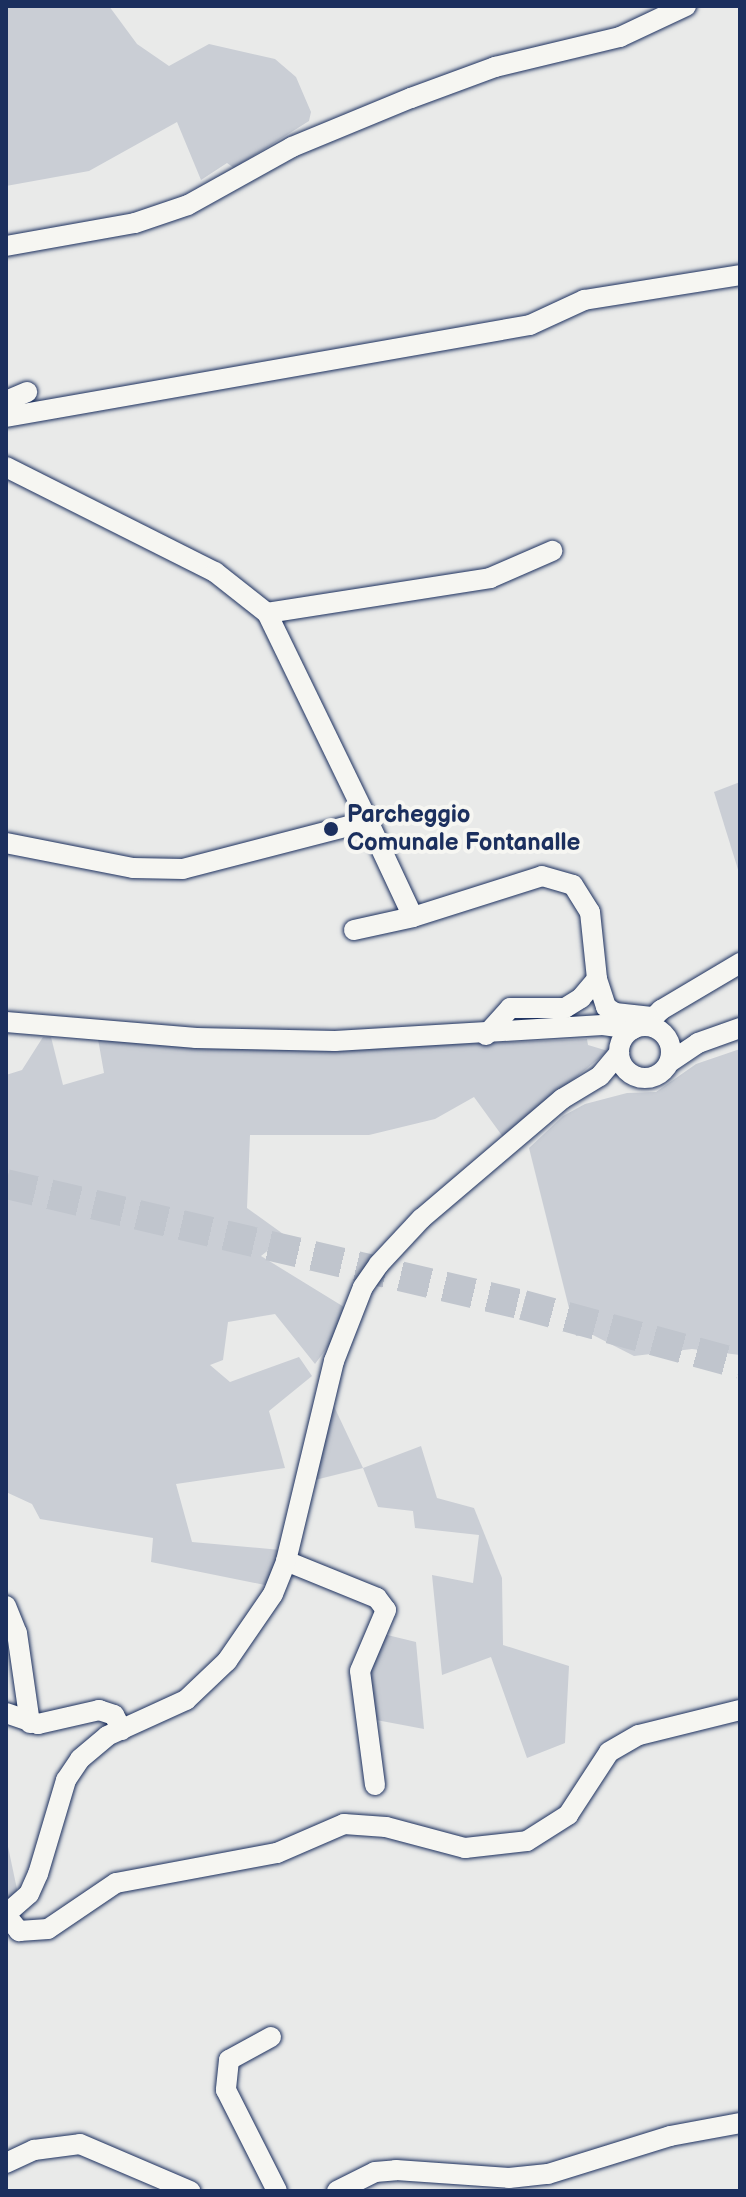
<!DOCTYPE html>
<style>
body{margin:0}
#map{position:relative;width:746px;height:2197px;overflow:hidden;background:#e9eae9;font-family:"Balsamiq Sans",sans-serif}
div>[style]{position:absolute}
.green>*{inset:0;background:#caced5}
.highway-tunnel>*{height:30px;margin-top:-15px;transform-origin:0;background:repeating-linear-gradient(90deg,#c0c5cd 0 30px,transparent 0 45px)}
.roads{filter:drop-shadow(0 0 2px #1b2f5e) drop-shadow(0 0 2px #1b2f5e)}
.minor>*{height:20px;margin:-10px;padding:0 10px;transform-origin:10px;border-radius:10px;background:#f6f6f2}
.minor>.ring{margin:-10px;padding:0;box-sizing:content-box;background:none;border:20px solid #f6f6f2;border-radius:50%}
.dots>*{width:22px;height:22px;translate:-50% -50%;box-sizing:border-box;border:4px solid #f6f6f2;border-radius:50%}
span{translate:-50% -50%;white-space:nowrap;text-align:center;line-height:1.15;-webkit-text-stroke:8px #f6f6f2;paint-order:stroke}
.poi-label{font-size:24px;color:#1b2f5e;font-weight:700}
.left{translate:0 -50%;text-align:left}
.frame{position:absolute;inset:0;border:8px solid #1b2f5e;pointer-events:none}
</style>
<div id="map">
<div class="green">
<div style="clip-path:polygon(6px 6px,109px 6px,137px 44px,169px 66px,209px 44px,275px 59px,296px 77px,311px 112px,309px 121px,234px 168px,227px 163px,201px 180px,177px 122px,89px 171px,6px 186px)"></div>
<div style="clip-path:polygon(740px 782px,740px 876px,714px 792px)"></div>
<div style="clip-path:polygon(43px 1037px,51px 1037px,63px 1085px,104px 1073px,98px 1039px,364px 1048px,587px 1039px,588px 1045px,608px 1051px,503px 1137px,474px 1097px,435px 1119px,369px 1135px,250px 1135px,247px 1208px,286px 1236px,261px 1256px,344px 1307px,332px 1341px,315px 1364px,275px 1314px,228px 1322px,223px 1360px,210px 1365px,230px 1382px,299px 1357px,312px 1376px,269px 1411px,285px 1468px,176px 1484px,192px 1542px,281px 1550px,270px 1586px,151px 1562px,153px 1538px,40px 1519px,32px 1504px,6px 1492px,6px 1075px,22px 1070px)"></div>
<div style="clip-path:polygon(740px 1049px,740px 1355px,692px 1349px,634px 1356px,591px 1334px,576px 1336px,529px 1148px,563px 1116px,585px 1104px,627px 1093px,656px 1092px,696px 1064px)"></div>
<div style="clip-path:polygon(331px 1400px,363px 1468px,421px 1446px,437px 1498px,474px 1508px,502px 1578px,503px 1645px,569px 1666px,565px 1743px,527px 1758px,491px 1657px,442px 1675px,432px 1575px,473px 1583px,479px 1535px,415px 1528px,413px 1511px,378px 1507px,363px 1468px,311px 1481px)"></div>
<div style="clip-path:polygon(379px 1633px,416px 1642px,424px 1729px,371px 1719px,366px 1667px)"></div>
<div style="clip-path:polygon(7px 1842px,18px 1894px,6px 1904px,6px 1842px)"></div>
</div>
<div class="highway-tunnel">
<div style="left:6px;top:1184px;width:531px;rotate:13.17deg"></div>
<div style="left:523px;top:1305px;width:225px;rotate:15.2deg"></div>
</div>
<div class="roads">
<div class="minor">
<div style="left:6px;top:246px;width:131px;rotate:-10.1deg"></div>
<div style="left:135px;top:223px;width:56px;rotate:-18.8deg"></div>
<div style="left:188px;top:205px;width:119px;rotate:-29.1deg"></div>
<div style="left:292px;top:147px;width:129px;rotate:-22.4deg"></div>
<div style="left:411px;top:98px;width:90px;rotate:-20.3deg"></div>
<div style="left:495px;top:67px;width:129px;rotate:-13.5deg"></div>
<div style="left:620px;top:37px;width:73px;rotate:-25.2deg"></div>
<div style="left:6px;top:401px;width:23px;rotate:-23deg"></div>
<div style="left:6px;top:417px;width:532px;rotate:-9.96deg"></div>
<div style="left:530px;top:325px;width:60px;rotate:-24.8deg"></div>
<div style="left:584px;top:300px;width:158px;rotate:-9.1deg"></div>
<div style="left:6px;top:467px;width:234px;rotate:26.7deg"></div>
<div style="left:215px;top:572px;width:66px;rotate:38.3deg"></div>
<div style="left:267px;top:613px;width:231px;rotate:64.1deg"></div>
<div style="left:368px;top:821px;width:191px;rotate:165.5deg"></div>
<div style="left:183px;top:869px;width:50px;rotate:-178.9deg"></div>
<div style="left:133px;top:868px;width:129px;rotate:-168.9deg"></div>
<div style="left:267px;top:613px;width:226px;rotate:-8.9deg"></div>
<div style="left:490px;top:578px;width:68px;rotate:-23.5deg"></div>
<div style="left:413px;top:917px;width:135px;rotate:-17.6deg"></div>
<div style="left:542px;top:876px;width:32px;rotate:16deg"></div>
<div style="left:573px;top:885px;width:32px;rotate:58deg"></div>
<div style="left:590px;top:912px;width:67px;rotate:84deg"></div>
<div style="left:597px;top:979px;width:29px;rotate:72deg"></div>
<div style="left:606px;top:1007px;width:11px;rotate:34deg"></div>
<div style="left:615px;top:1013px;width:39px;rotate:6deg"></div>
<div style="left:354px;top:930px;width:60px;rotate:-12.4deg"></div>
<div style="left:413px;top:917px;width:106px;rotate:-115.1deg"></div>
<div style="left:6px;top:1022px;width:191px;rotate:4.8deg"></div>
<div style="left:196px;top:1038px;width:139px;rotate:1.2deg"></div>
<div style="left:335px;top:1041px;width:268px;rotate:-3.4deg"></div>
<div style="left:603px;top:1025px;width:30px;rotate:8deg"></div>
<div style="left:645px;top:1026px;width:23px;rotate:-45deg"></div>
<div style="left:661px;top:1010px;width:92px;rotate:-30.7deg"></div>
<div class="ring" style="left:619px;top:1026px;width:32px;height:32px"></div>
<div style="left:486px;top:1035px;width:36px;rotate:-48deg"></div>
<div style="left:510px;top:1008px;width:55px"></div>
<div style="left:565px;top:1008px;width:19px;rotate:-32deg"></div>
<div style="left:581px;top:998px;width:25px;rotate:-50deg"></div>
<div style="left:670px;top:1062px;width:34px;rotate:-34deg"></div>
<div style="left:698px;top:1043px;width:45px;rotate:-19.7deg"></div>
<div style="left:286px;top:1561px;width:98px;rotate:22.1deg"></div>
<div style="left:377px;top:1598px;width:15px;rotate:53deg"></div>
<div style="left:386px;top:1610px;width:66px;rotate:113.1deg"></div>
<div style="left:360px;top:1671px;width:115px;rotate:82.5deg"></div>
<div style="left:6px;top:1606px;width:29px;rotate:68deg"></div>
<div style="left:17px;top:1633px;width:91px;rotate:81.8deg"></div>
<div style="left:6px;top:1713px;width:34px;rotate:19deg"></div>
<div style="left:38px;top:1724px;width:63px;rotate:-12.9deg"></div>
<div style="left:99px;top:1710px;width:16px;rotate:18deg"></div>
<div style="left:114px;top:1715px;width:17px;rotate:62deg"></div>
<div style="left:6px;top:1914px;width:30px;rotate:-41deg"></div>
<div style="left:29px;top:1894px;width:22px;rotate:-66deg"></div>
<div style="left:38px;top:1874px;width:98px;rotate:-73.4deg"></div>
<div style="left:66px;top:1780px;width:25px;rotate:-56deg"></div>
<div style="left:80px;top:1759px;width:35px;rotate:-40deg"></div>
<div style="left:107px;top:1736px;width:87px;rotate:-24.5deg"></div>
<div style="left:186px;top:1700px;width:57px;rotate:-43.6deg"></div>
<div style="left:227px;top:1661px;width:81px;rotate:-55.5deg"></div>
<div style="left:273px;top:1594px;width:35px;rotate:-68deg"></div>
<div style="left:286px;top:1561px;width:206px;rotate:-76.5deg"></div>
<div style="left:334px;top:1361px;width:79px;rotate:-68.6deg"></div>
<div style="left:363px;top:1287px;width:28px;rotate:-55deg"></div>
<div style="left:379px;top:1264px;width:62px;rotate:-47deg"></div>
<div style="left:421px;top:1219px;width:185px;rotate:-40.4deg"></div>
<div style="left:562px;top:1099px;width:44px;rotate:-31.2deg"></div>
<div style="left:600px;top:1076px;width:30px;rotate:-50deg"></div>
<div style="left:6px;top:1915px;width:21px;rotate:51deg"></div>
<div style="left:19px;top:1931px;width:29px;rotate:-4deg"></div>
<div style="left:48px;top:1929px;width:82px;rotate:-34.1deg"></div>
<div style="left:116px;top:1883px;width:164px;rotate:-10.6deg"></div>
<div style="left:277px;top:1853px;width:73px;rotate:-23.4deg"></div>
<div style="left:344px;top:1824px;width:42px;rotate:4.1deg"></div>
<div style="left:386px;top:1827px;width:82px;rotate:14.9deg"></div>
<div style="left:465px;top:1848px;width:62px;rotate:-6.4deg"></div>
<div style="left:527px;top:1841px;width:49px;rotate:-32.4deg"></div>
<div style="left:568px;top:1815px;width:75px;rotate:-56.9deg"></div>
<div style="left:609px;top:1752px;width:34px;rotate:-30deg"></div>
<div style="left:639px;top:1735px;width:104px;rotate:-13.9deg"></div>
<div style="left:271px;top:2037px;width:48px;rotate:151.3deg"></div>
<div style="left:229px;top:2060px;width:30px;rotate:96deg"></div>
<div style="left:226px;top:2090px;width:113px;rotate:63.2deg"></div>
<div style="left:6px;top:2163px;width:31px;rotate:-25deg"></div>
<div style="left:34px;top:2150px;width:46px;rotate:-7.4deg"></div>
<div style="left:80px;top:2144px;width:120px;rotate:23.1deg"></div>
<div style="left:337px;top:2191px;width:42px;rotate:-26.6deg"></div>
<div style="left:375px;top:2172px;width:21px;rotate:-5deg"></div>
<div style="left:396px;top:2170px;width:113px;rotate:4deg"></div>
<div style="left:509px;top:2178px;width:39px;rotate:-6deg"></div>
<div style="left:548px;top:2174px;width:128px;rotate:-17.3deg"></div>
<div style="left:670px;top:2136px;width:71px;rotate:-10.5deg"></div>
</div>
</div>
<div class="dots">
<div style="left:331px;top:829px;background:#1b2f5e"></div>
</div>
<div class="poi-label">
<span class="left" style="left:347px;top:829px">Parcheggio<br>Comunale Fontanalle</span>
</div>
<div class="frame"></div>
</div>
